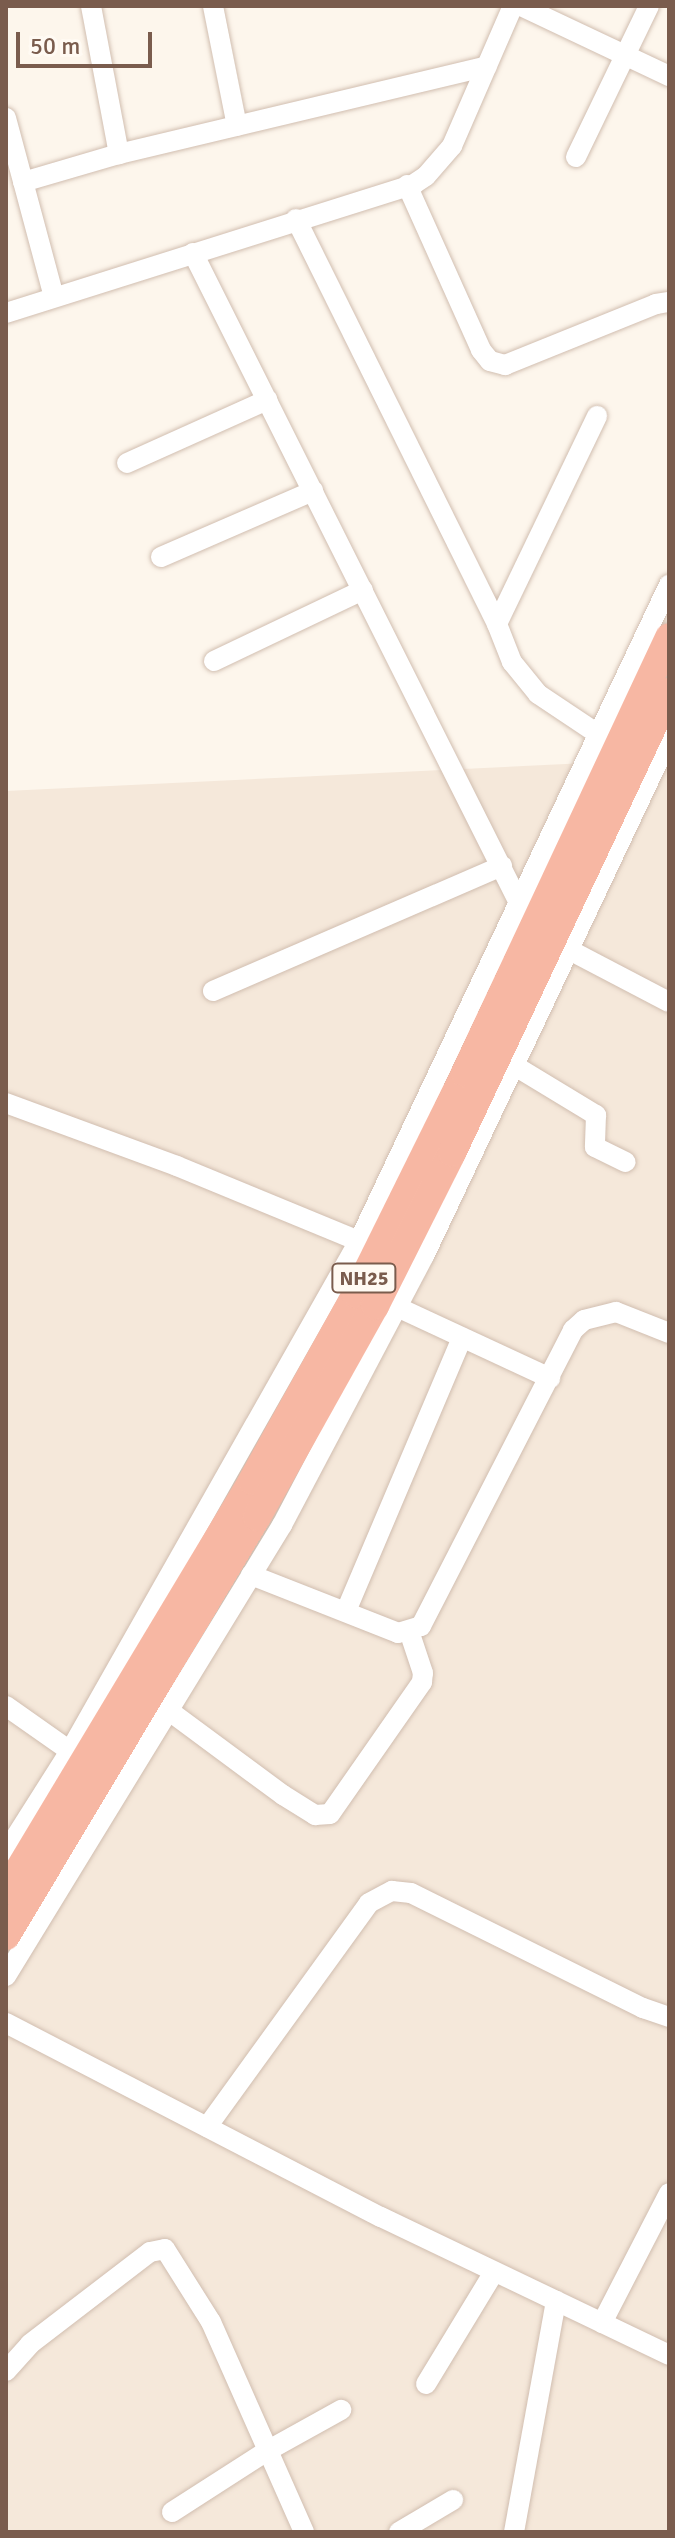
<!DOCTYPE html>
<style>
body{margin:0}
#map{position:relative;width:675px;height:2538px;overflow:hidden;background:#fdf6ec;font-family:Signika,sans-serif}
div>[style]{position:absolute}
.residential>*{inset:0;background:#f5e8da}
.roads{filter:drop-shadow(0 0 2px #d1beb0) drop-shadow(0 0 2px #d1beb0)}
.minor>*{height:20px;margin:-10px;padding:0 10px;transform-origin:10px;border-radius:10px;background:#fff}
.highway>*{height:28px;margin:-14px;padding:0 14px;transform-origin:14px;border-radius:14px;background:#f7b7a3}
span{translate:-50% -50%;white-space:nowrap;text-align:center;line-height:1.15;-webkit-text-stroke:8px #fffaf3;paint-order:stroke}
.shield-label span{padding:2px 6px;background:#fffaf3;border:2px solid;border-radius:6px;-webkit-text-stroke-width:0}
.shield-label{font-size:20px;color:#7a5c4d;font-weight:700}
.frame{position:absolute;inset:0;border:8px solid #7a5c4d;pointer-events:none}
.scale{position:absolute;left:16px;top:32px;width:136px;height:36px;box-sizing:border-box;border:4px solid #7a5c4d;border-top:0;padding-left:10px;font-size:24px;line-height:28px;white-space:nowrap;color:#7a5c4d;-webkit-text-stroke:6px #fffaf3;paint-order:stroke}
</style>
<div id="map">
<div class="residential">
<div style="clip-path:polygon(669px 759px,669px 2532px,6px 2532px,6px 791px)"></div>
</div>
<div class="roads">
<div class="minor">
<div style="left:91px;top:6px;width:151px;rotate:79.3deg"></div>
<div style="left:213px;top:6px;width:122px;rotate:78.7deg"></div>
<div style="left:521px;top:6px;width:164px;rotate:25.3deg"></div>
<div style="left:6px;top:118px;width:185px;rotate:75deg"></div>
<div style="left:576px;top:157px;width:168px;rotate:-64.2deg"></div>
<div style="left:23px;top:182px;width:100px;rotate:-16.3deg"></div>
<div style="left:119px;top:154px;width:378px;rotate:-13.4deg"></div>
<div style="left:407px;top:185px;width:181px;rotate:65.8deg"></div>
<div style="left:481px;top:350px;width:14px;rotate:51deg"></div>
<div style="left:490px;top:361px;width:16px;rotate:15deg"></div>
<div style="left:505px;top:365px;width:163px;rotate:-22deg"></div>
<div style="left:656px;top:304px;width:13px;rotate:-9deg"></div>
<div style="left:296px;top:219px;width:452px;rotate:63.6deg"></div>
<div style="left:497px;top:624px;width:41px;rotate:68.5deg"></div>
<div style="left:512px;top:662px;width:41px;rotate:50.9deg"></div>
<div style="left:538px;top:694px;width:72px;rotate:33.7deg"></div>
<div style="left:193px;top:253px;width:732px;rotate:63.36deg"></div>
<div style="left:6px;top:313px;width:428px;rotate:-17.5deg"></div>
<div style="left:414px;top:184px;width:14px;rotate:-34deg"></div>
<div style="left:426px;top:176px;width:40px;rotate:-49deg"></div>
<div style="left:452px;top:146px;width:153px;rotate:-66.5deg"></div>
<div style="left:127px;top:463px;width:154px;rotate:-24.2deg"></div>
<div style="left:161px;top:557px;width:166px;rotate:-23.5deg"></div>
<div style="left:497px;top:624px;width:231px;rotate:-64.3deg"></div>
<div style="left:214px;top:661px;width:165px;rotate:-25.5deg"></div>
<div style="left:558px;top:944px;width:125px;rotate:27.6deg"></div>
<div style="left:213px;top:991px;width:315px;rotate:-23.4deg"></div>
<div style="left:515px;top:1066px;width:95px;rotate:31.2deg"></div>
<div style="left:596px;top:1115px;width:32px;rotate:92deg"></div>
<div style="left:595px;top:1147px;width:34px;rotate:26deg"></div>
<div style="left:6px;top:1103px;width:182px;rotate:20.2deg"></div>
<div style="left:177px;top:1166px;width:197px;rotate:22.4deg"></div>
<div style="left:397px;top:1307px;width:169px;rotate:24.9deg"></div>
<div style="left:251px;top:1575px;width:158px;rotate:21.5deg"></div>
<div style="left:398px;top:1633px;width:24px;rotate:-17deg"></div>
<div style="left:421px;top:1626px;width:333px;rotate:-62.8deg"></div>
<div style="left:573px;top:1330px;width:15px;rotate:-42deg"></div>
<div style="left:584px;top:1320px;width:33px;rotate:-14deg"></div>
<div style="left:616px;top:1312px;width:57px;rotate:21.6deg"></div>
<div style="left:346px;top:1611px;width:297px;rotate:-67deg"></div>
<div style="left:6px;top:1706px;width:78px;rotate:35.1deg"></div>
<div style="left:168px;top:1710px;width:143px;rotate:36.5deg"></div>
<div style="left:283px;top:1795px;width:38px;rotate:32deg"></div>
<div style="left:315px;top:1815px;width:15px;rotate:-4deg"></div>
<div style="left:330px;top:1814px;width:161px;rotate:-55.1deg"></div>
<div style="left:422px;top:1682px;width:9px;rotate:-84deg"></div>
<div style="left:423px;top:1673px;width:44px;rotate:-108.4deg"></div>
<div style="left:6px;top:1852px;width:120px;rotate:-57.6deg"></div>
<div style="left:70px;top:1751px;width:586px;rotate:-60.46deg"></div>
<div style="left:359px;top:1241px;width:726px;rotate:-64.71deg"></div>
<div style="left:6px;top:1976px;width:529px;rotate:-58.53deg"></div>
<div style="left:282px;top:1525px;width:304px;rotate:-62.2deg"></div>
<div style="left:424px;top:1256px;width:573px;rotate:-64.69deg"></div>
<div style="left:6px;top:2023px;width:422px;rotate:27.4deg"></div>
<div style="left:381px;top:2217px;width:319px;rotate:25.6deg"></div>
<div style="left:207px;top:2127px;width:276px;rotate:-54.1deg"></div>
<div style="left:369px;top:1903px;width:26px;rotate:-28deg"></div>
<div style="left:392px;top:1891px;width:19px;rotate:6deg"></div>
<div style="left:411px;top:1893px;width:259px;rotate:26.4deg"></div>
<div style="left:643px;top:2008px;width:28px;rotate:19deg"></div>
<div style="left:602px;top:2323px;width:146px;rotate:-62.7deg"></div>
<div style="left:6px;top:2371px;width:36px;rotate:-48deg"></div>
<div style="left:30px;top:2344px;width:151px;rotate:-37.5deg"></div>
<div style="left:150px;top:2252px;width:15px;rotate:-11deg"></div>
<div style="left:165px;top:2249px;width:86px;rotate:57.8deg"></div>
<div style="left:211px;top:2322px;width:230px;rotate:66.1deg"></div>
<div style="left:426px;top:2384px;width:131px;rotate:-58.7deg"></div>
<div style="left:172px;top:2512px;width:113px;rotate:-32.7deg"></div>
<div style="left:267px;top:2451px;width:85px;rotate:-29deg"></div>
<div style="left:399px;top:2532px;width:63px;rotate:-30.7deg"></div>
<div style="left:514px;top:2532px;width:235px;rotate:-79.7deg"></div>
</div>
<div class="highway">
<div style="left:6px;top:1891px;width:478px;rotate:-59deg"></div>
<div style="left:252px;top:1481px;width:214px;rotate:-60.9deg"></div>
<div style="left:356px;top:1294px;width:246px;rotate:-63.7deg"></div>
<div style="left:465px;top:1073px;width:481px;rotate:-64.9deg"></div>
<div style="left:6px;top:1936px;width:488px;rotate:-59.1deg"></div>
<div style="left:257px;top:1517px;width:242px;rotate:-60.8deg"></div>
<div style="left:375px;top:1306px;width:171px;rotate:-63.3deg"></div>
<div style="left:452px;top:1153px;width:510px;rotate:-64.79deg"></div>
</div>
</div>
<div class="shield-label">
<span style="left:364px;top:1278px">NH25</span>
</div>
<div class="frame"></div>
<div class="scale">50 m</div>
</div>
